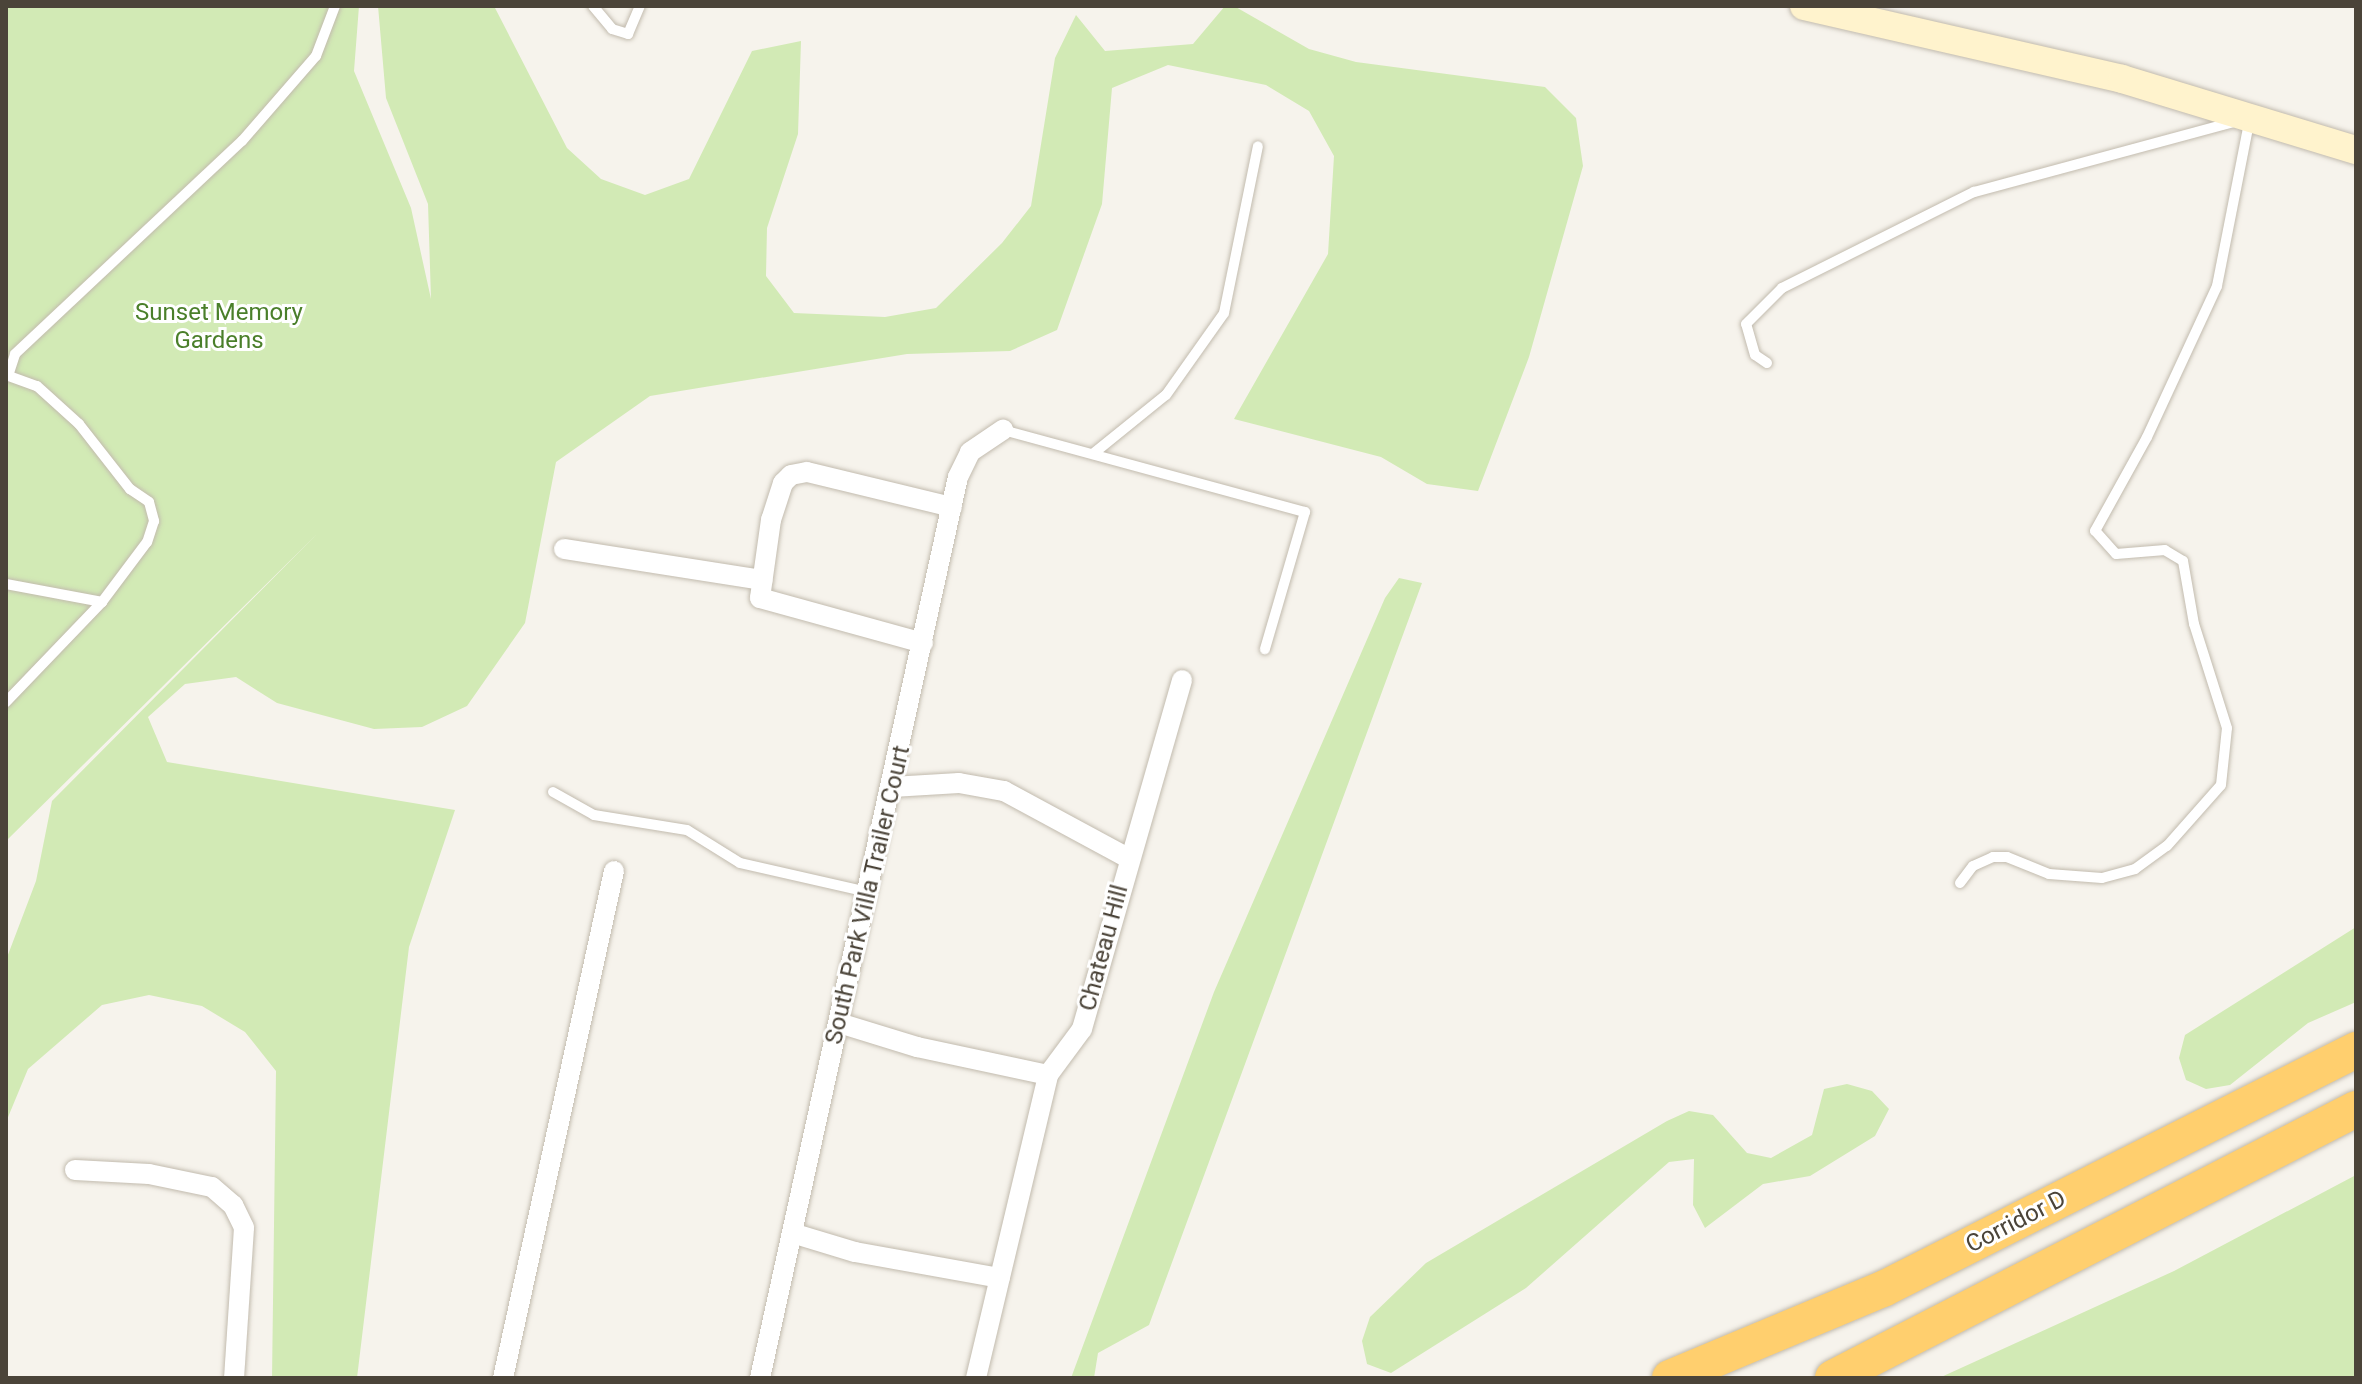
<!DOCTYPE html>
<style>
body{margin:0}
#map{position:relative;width:2362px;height:1384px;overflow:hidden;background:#f6f3ec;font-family:Roboto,sans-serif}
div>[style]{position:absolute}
.green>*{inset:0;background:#d2eab5}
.roads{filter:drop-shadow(0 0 2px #c2bbae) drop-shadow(0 0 2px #c2bbae)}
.service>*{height:10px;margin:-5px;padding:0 5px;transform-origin:5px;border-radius:5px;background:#fff}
.minor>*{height:20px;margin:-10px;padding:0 10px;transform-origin:10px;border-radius:10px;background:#fff}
.secondary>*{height:28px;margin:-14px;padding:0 14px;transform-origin:14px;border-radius:14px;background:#fff3cd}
.motorway>*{height:36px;margin:-18px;padding:0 18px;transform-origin:18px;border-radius:18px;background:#ffcf6e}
span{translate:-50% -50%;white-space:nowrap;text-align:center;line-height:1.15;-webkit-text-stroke:6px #fff;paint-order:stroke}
.park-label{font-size:24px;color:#4a7f2a}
.street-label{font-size:24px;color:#4b4439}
.frame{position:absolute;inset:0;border:8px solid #4b4439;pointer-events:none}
</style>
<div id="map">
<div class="green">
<div style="clip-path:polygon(6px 6px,359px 6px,354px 71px,411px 208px,431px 299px,428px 204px,386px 98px,378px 6px,494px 6px,567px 148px,601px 179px,645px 195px,689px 179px,752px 51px,801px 41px,798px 134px,767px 228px,766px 276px,794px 313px,885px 317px,936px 308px,1002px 243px,1031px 206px,1055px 58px,1076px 15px,1105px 51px,1193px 44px,1225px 6px,1234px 6px,1309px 49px,1356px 62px,1545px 87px,1576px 118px,1583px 166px,1529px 357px,1478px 491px,1427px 484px,1381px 457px,1234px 419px,1328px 254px,1334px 156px,1309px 111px,1266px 85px,1168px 65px,1112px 88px,1102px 204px,1057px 330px,1010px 351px,907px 354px,650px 396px,556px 462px,525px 623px,467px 706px,422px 727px,374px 729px,277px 703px,236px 677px,185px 684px,148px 717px,167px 762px,455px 810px,409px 947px,357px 1378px,272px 1378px,276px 1071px,245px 1032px,202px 1006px,149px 995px,102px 1005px,28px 1069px,6px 1122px,6px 960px,36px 881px,52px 801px,317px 534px,6px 841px)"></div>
<div style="clip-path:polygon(1399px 578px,1422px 583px,1149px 1325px,1098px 1353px,1094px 1378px,1071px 1378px,1214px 992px,1385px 598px)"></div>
<div style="clip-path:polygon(2356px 927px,2356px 1002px,2308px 1023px,2230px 1085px,2206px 1089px,2186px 1080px,2179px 1058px,2185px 1035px)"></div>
<div style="clip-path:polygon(1847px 1084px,1872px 1091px,1889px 1109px,1875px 1136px,1810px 1176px,1763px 1184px,1705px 1228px,1693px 1205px,1694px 1159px,1669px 1162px,1526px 1288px,1391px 1373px,1367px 1364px,1362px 1341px,1370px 1317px,1426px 1263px,1667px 1121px,1689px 1111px,1713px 1115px,1747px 1153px,1771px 1158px,1812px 1135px,1824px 1089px)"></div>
<div style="clip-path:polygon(2356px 1175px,2356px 1378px,1939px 1378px,2174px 1271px)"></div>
</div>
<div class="roads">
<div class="service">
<div style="left:593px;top:6px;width:30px;rotate:50deg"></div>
<div style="left:612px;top:29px;width:17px;rotate:17deg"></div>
<div style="left:628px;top:34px;width:30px;rotate:-67deg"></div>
<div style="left:1767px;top:363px;width:14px;rotate:-146deg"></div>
<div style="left:1755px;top:355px;width:32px;rotate:-106deg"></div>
<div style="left:1746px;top:324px;width:51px;rotate:-45deg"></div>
<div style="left:1782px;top:288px;width:215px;rotate:-26.6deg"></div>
<div style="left:1974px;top:192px;width:272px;rotate:-15.1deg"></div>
<div style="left:6px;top:375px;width:33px;rotate:20deg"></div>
<div style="left:37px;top:386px;width:57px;rotate:42.1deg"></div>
<div style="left:79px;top:424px;width:83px;rotate:51.9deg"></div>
<div style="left:130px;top:489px;width:23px;rotate:34deg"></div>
<div style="left:149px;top:502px;width:20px;rotate:75deg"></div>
<div style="left:154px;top:521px;width:22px;rotate:108deg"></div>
<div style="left:147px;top:542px;width:75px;rotate:126.9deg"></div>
<div style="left:102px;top:602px;width:139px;rotate:133.8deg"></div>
<div style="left:8px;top:376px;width:23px;rotate:-72deg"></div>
<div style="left:15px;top:354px;width:311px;rotate:-43.2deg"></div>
<div style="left:242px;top:141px;width:113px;rotate:-49deg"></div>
<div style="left:316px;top:56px;width:53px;rotate:-69.2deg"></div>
<div style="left:1003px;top:430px;width:313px;rotate:15.2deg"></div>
<div style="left:1305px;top:512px;width:143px;rotate:106.3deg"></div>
<div style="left:1094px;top:453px;width:92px;rotate:-38.9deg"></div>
<div style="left:1166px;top:395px;width:100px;rotate:-54.7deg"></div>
<div style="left:1224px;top:313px;width:170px;rotate:-78.5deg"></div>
<div style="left:6px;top:584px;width:98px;rotate:10.6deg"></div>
<div style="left:553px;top:792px;width:47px;rotate:29.3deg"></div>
<div style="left:594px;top:815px;width:94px;rotate:9.2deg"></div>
<div style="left:687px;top:830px;width:62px;rotate:31.9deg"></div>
<div style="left:740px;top:863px;width:131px;rotate:12.8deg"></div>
<div style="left:1960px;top:883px;width:21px;rotate:-53deg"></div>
<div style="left:1973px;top:866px;width:22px;rotate:-24deg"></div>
<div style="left:1993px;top:857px;width:14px"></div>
<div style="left:2007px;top:857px;width:45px;rotate:22deg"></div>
<div style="left:2049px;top:874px;width:53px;rotate:4.3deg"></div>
<div style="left:2102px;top:878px;width:34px;rotate:-15deg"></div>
<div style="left:2135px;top:869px;width:39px;rotate:-36deg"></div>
<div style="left:2167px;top:846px;width:81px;rotate:-48.5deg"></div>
<div style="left:2221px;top:785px;width:57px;rotate:-84deg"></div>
<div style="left:2227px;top:728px;width:109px;rotate:-107.6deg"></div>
<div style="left:2194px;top:624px;width:64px;rotate:-99.9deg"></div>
<div style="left:2183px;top:561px;width:21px;rotate:-149deg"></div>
<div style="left:2165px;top:550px;width:49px;rotate:175.3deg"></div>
<div style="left:2116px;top:554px;width:31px;rotate:-132deg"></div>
<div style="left:2095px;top:531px;width:107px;rotate:-61deg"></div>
<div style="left:2147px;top:437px;width:166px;rotate:-65.1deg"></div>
<div style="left:2217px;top:286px;width:171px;rotate:-78.9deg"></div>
</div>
<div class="minor">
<div style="left:564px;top:549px;width:201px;rotate:8.9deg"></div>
<div style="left:923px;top:643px;width:169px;rotate:-164.6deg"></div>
<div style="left:760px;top:598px;width:79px;rotate:-82deg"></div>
<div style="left:771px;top:520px;width:39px;rotate:-72deg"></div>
<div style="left:783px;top:483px;width:11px;rotate:-45deg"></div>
<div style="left:791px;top:475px;width:16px;rotate:-11deg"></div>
<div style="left:807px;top:472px;width:149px;rotate:13.6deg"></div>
<div style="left:892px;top:787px;width:67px;rotate:-3.4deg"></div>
<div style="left:959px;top:783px;width:46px;rotate:10.1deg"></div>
<div style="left:1004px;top:791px;width:141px;rotate:28.4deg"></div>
<div style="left:839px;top:1023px;width:82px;rotate:17.1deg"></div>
<div style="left:917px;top:1047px;width:134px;rotate:12.1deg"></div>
<div style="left:75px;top:1170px;width:74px;rotate:3.1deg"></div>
<div style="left:149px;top:1174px;width:64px;rotate:11.7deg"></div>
<div style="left:212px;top:1187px;width:28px;rotate:41deg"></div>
<div style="left:233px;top:1205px;width:25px;rotate:64deg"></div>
<div style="left:244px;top:1228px;width:150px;rotate:93.8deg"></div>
<div style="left:792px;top:1233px;width:66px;rotate:16.8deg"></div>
<div style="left:855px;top:1252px;width:147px;rotate:10.2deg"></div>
<div style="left:503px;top:1378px;width:519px;rotate:-77.65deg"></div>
<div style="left:760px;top:1378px;width:922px;rotate:-77.61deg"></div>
<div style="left:958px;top:477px;width:28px;rotate:-64deg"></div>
<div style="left:970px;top:452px;width:40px;rotate:-34deg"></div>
<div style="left:976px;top:1378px;width:311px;rotate:-76.6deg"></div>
<div style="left:1048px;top:1075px;width:57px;rotate:-53.5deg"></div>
<div style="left:1082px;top:1029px;width:363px;rotate:-74deg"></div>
</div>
<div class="secondary">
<div style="left:1804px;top:6px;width:326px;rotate:12.9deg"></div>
<div style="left:2122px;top:79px;width:245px;rotate:16.9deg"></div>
</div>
<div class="motorway">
<div style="left:1670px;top:1378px;width:231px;rotate:-22.7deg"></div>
<div style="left:1883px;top:1289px;width:530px;rotate:-26.81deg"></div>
<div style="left:1833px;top:1378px;width:588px;rotate:-27.22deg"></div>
</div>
</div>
<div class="park-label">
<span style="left:219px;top:327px">Sunset Memory<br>Gardens</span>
</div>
<div class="street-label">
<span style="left:868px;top:895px;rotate:-77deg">South Park Villa Trailer Court</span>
<span style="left:1104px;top:948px;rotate:-75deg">Chateau Hill</span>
<span style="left:2016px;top:1222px;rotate:-27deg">Corridor D</span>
</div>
<div class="frame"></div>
</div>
